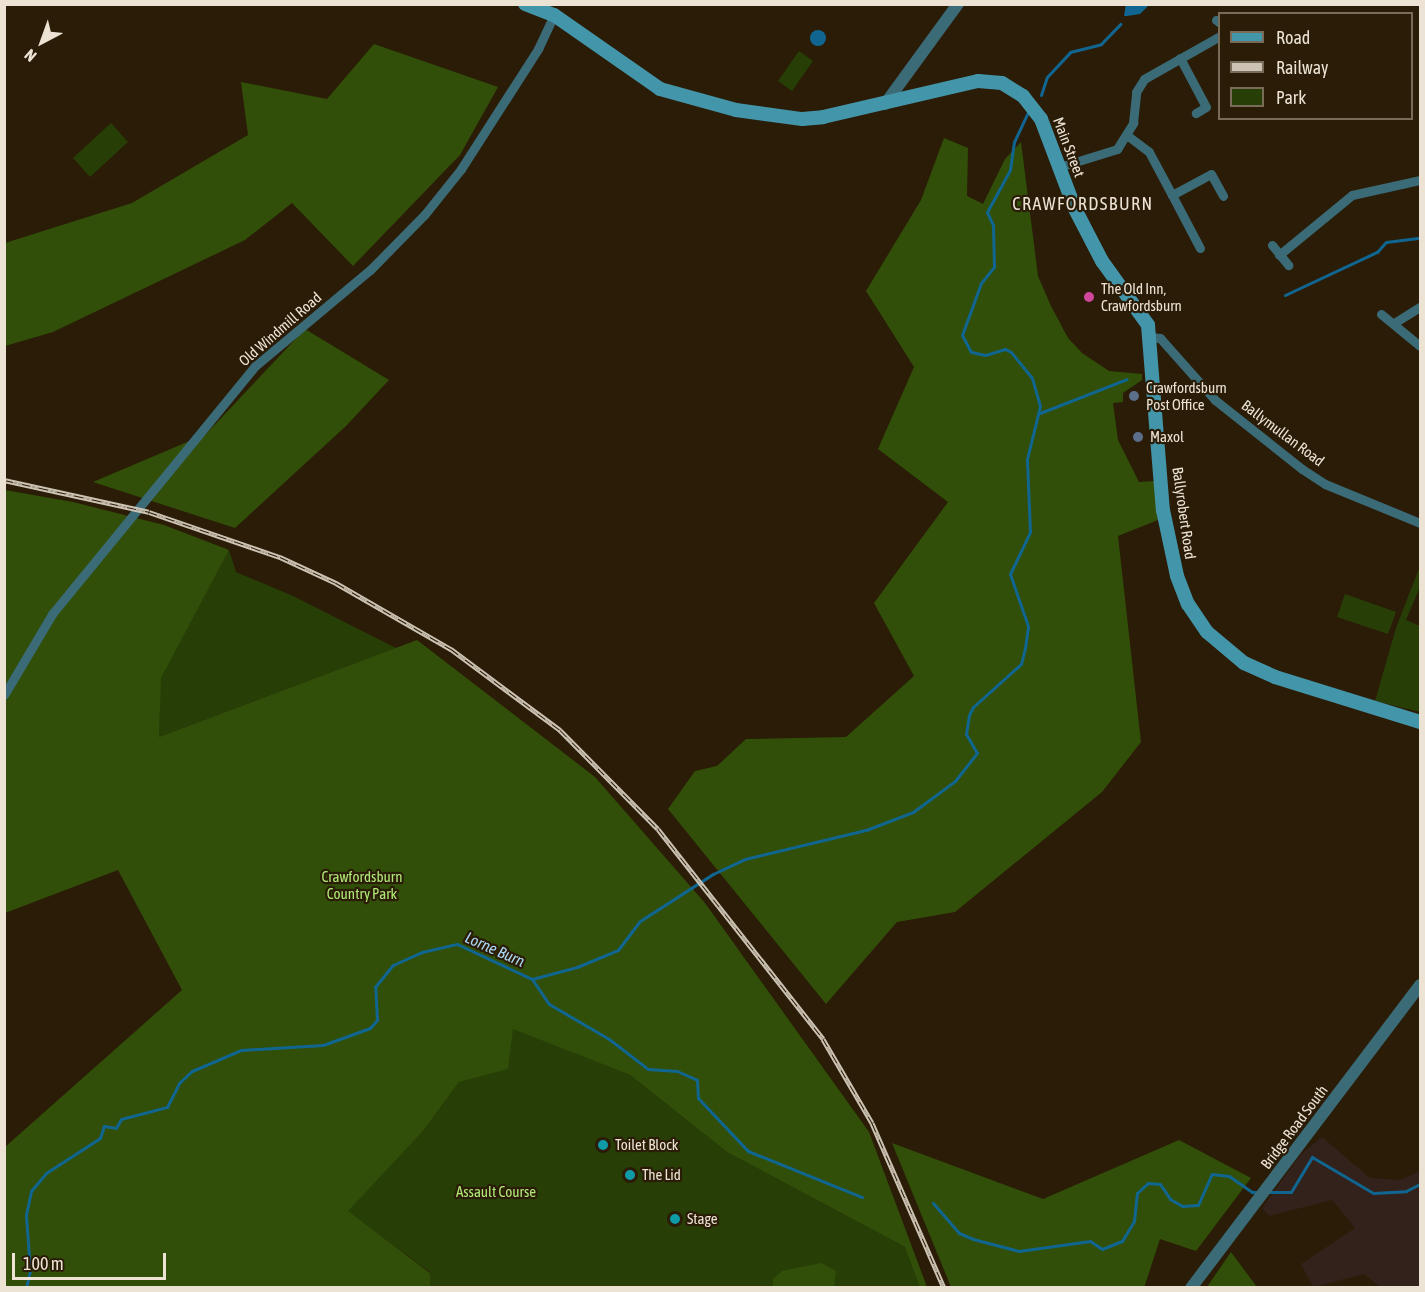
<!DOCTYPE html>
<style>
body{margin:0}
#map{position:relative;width:1425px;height:1292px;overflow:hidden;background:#2a1c06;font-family:"Asap Condensed",sans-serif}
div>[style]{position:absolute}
.industrial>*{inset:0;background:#33221b}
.green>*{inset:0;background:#273f07}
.forest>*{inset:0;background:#314f09}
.water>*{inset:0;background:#106690}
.round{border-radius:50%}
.stream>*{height:3px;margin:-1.5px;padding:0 1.5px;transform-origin:1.5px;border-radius:1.5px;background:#106690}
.minor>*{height:9px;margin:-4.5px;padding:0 4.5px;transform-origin:4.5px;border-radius:4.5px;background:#3a6b77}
.tertiary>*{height:12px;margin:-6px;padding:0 6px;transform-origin:6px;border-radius:6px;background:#3a6b77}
.secondary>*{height:14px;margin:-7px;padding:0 7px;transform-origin:7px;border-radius:7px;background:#4395aa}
.rail>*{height:5px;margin-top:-2.5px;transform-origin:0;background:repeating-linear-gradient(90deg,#2a1c06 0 9px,#cdc3b4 0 18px);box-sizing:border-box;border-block:2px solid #cdc3b4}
.dots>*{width:16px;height:16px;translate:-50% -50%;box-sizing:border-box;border:3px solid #2a1c06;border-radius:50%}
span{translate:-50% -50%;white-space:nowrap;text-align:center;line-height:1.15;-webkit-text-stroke:4.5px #2a1c06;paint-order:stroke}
.street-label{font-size:15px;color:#ece3d5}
.poi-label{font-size:15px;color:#ece3d5}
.left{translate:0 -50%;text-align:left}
.park-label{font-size:15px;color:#afe877}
.water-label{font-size:16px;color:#aad7f4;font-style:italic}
.quarter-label{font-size:18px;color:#ece3d5;letter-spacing:1.5px}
.frame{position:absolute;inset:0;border:6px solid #ece3d5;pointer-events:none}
.legend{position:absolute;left:1218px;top:12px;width:195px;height:108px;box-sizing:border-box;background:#2a1c06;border:2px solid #786c59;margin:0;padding:8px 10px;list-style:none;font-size:18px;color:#ece3d5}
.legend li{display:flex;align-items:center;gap:12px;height:30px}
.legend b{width:30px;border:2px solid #786c59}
.north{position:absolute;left:12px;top:12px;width:60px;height:60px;-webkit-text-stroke:4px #2a1c06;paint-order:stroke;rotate:221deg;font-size:16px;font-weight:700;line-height:24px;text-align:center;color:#ece3d5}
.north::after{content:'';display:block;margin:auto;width:21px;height:27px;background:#ece3d5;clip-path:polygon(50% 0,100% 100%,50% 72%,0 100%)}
.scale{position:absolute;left:12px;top:1253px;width:154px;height:27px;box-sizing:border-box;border:3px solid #ece3d5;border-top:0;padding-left:8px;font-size:18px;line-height:21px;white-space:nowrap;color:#ece3d5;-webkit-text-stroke:4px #2a1c06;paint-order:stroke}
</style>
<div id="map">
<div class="industrial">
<div style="clip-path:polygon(1322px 1137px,1370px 1178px,1400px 1180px,1420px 1171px,1420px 1287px,1380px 1287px,1364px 1274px,1313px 1287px,1301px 1264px,1355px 1228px,1332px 1200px,1269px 1216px,1262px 1208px,1300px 1155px)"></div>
</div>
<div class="green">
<div style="clip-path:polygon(799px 51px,813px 61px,792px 91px,778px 81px)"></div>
<div style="clip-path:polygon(111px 123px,128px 142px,90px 177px,73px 158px)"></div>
<div style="clip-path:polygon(229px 550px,236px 572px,293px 596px,396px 648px,159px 737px,160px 678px)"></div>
<div style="clip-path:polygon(1420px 566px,1420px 587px,1406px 620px,1420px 626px,1420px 712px,1375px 701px,1396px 628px)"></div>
<div style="clip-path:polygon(1345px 594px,1396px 612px,1388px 634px,1337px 617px)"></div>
<div style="clip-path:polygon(512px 1028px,630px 1075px,727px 1152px,905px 1247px,925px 1287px,430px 1287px,430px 1272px,347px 1211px,424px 1130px,459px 1082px)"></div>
</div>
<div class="forest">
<div style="clip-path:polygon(374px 44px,498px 87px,460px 155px,353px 266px,292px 203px,245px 240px,53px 332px,5px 346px,5px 243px,132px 203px,248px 135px,241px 82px,327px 99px)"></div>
<div style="clip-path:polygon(944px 138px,968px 148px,967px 196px,983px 204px,1005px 159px,1021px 142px,1038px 276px,1051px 306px,1068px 338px,1082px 353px,1109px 371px,1142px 374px,1142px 380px,1123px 393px,1123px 402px,1113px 403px,1118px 440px,1139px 482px,1155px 481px,1158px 520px,1118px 536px,1141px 742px,1102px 792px,955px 912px,897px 922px,826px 1004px,668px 809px,695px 771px,717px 766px,746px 739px,846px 737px,914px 676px,874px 603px,948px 502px,878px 449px,914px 367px,866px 291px,921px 200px)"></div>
<div style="clip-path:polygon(305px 329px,389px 380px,346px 426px,235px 528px,93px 482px,206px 434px)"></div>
<div style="clip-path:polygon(5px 490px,73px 502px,164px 525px,229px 550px,161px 678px,159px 737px,417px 640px,595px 777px,705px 903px,869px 1132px,927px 1287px,920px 1287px,905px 1247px,727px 1152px,630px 1075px,513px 1029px,508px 1069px,459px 1082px,424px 1130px,348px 1211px,430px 1273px,430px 1287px,5px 1287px,5px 1147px,182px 990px,118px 870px,5px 913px)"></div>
<div style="clip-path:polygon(1179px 1140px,1251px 1178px,1196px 1251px,1160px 1239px,1144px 1288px,951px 1287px,892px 1143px,1043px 1199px)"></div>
<div style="clip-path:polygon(1231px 1252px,1257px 1287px,1207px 1287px)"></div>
<div style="clip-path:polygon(821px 1263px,836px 1271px,834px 1287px,773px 1287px,773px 1279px,782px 1271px)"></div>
</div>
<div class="water">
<div style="clip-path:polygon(1126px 4px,1149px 4px,1149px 5px,1140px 14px,1127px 16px,1124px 16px)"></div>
<div class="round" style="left:810px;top:30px;width:16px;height:16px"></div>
</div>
<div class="stream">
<div style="left:1041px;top:95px;width:19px;rotate:-72deg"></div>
<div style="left:1047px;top:77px;width:34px;rotate:-47deg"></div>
<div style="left:1070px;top:52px;width:32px;rotate:-14deg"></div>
<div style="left:1101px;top:44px;width:28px;rotate:-46deg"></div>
<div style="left:1285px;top:295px;width:102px;rotate:-25.1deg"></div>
<div style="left:1377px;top:252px;width:13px;rotate:-48deg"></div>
<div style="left:1386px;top:242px;width:34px;rotate:-7deg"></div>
<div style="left:1040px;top:413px;width:93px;rotate:-21.3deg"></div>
<div style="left:532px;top:979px;width:47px;rotate:-14.9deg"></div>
<div style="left:577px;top:967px;width:44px;rotate:-22.5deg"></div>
<div style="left:618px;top:950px;width:36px;rotate:-53deg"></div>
<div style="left:640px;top:921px;width:87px;rotate:-32.8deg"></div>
<div style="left:713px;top:874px;width:35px;rotate:-25deg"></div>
<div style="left:745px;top:859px;width:124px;rotate:-13.5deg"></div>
<div style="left:866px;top:830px;width:50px;rotate:-21deg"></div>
<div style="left:913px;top:812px;width:52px;rotate:-36.4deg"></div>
<div style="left:955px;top:781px;width:36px;rotate:-52deg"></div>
<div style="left:977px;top:753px;width:22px;rotate:-120deg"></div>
<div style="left:966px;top:734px;width:19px;rotate:-81deg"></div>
<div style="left:969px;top:715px;width:9px;rotate:-63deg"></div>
<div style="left:973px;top:707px;width:64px;rotate:-41.9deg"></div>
<div style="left:1021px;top:664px;width:16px;rotate:-76deg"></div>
<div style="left:1025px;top:648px;width:22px;rotate:-82deg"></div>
<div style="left:1028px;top:626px;width:55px;rotate:-109.1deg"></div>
<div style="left:1010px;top:574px;width:47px;rotate:-64.5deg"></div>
<div style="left:1030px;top:532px;width:73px;rotate:-92.4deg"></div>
<div style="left:1027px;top:459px;width:55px;rotate:-76.2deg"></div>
<div style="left:1040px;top:406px;width:29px;rotate:-106deg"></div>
<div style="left:1032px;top:378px;width:33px;rotate:-129deg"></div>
<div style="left:1011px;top:352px;width:7px;rotate:-153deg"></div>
<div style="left:1005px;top:349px;width:21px;rotate:163deg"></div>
<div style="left:985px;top:355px;width:14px;rotate:-168deg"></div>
<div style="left:971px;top:352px;width:19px;rotate:-118deg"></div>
<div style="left:962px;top:335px;width:55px;rotate:-69.9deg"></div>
<div style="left:981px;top:283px;width:21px;rotate:-51deg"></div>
<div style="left:994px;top:267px;width:42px;rotate:-91.4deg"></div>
<div style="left:993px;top:225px;width:14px;rotate:-115deg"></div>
<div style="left:987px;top:212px;width:48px;rotate:-61.3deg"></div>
<div style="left:1010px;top:170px;width:28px;rotate:-82deg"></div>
<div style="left:1014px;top:142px;width:35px;rotate:-65deg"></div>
<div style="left:1267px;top:1192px;width:24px"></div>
<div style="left:1291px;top:1192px;width:41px;rotate:-59deg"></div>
<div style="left:1312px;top:1157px;width:71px;rotate:30.5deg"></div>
<div style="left:1373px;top:1193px;width:33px;rotate:-3deg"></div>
<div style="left:1406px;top:1191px;width:16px;rotate:-27deg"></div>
<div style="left:933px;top:1203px;width:40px;rotate:49deg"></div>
<div style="left:959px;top:1233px;width:15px;rotate:23deg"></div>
<div style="left:973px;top:1239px;width:48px;rotate:14.6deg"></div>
<div style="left:1019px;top:1251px;width:72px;rotate:-8deg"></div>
<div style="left:1090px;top:1241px;width:14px;rotate:34deg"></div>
<div style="left:1102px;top:1249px;width:22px;rotate:-22deg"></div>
<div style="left:1122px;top:1241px;width:23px;rotate:-59deg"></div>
<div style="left:1134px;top:1221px;width:28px;rotate:-84deg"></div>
<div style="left:1137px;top:1193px;width:15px;rotate:-42deg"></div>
<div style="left:1148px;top:1183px;width:12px;rotate:5deg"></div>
<div style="left:1160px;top:1184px;width:18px;rotate:56deg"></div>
<div style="left:1170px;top:1199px;width:14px;rotate:30deg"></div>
<div style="left:1182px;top:1206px;width:16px;rotate:-4deg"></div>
<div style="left:1198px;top:1205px;width:34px;rotate:-66deg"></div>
<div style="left:1212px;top:1174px;width:17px;rotate:7deg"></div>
<div style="left:1229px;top:1176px;width:28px;rotate:35deg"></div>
<div style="left:1252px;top:1192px;width:6px"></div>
<div style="left:26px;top:1288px;width:17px;rotate:-77deg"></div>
<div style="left:30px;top:1271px;width:56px;rotate:-94.1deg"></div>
<div style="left:26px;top:1215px;width:25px;rotate:-78deg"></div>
<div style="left:31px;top:1191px;width:23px;rotate:-50deg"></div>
<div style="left:46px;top:1173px;width:64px;rotate:-32.9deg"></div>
<div style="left:100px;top:1138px;width:13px;rotate:-72deg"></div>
<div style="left:104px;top:1126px;width:12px;rotate:9deg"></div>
<div style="left:116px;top:1128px;width:10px;rotate:-61deg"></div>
<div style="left:121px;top:1119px;width:48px;rotate:-14.6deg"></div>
<div style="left:167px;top:1107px;width:27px;rotate:-63deg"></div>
<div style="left:179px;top:1083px;width:18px;rotate:-43deg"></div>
<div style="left:192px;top:1071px;width:53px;rotate:-23.2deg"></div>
<div style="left:241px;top:1050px;width:82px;rotate:-3.5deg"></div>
<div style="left:323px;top:1045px;width:50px;rotate:-19.9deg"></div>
<div style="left:370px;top:1028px;width:11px;rotate:-49deg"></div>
<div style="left:377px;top:1020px;width:33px;rotate:-93deg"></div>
<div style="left:375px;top:987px;width:28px;rotate:-51deg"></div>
<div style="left:393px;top:965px;width:32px;rotate:-24deg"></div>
<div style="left:422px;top:952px;width:36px;rotate:-13deg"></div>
<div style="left:457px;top:944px;width:83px;rotate:25deg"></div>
<div style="left:532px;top:979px;width:30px;rotate:56deg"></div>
<div style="left:549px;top:1004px;width:69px;rotate:30.3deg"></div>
<div style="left:609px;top:1039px;width:49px;rotate:37.6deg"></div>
<div style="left:648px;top:1069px;width:29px;rotate:4deg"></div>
<div style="left:677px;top:1071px;width:22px;rotate:24deg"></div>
<div style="left:697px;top:1080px;width:18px;rotate:87deg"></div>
<div style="left:698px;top:1098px;width:73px;rotate:46.7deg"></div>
<div style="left:748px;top:1151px;width:123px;rotate:22deg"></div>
</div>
<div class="minor">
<div style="left:1216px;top:20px;width:5px;rotate:37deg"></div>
<div style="left:1180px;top:58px;width:55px;rotate:62deg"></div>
<div style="left:1206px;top:107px;width:12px;rotate:149deg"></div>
<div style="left:1128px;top:136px;width:26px;rotate:37deg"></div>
<div style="left:1149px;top:152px;width:49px;rotate:61.9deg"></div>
<div style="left:1172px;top:195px;width:44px;rotate:-28.3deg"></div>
<div style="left:1211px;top:174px;width:25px;rotate:61deg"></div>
<div style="left:1059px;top:167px;width:61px;rotate:-17.2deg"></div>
<div style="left:1117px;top:149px;width:31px;rotate:-58deg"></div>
<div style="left:1133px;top:123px;width:31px;rotate:-84deg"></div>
<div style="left:1136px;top:92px;width:15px;rotate:-58deg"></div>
<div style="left:1144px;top:79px;width:87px;rotate:-29.5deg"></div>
<div style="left:1172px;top:195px;width:60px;rotate:62.2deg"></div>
<div style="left:1272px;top:245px;width:26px;rotate:51deg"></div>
<div style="left:1279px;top:255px;width:94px;rotate:-39.4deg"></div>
<div style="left:1352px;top:195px;width:70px;rotate:-12.4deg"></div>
<div style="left:1381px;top:314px;width:50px;rotate:39.4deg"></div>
<div style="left:1394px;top:323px;width:31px;rotate:-32deg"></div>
<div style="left:1151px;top:337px;width:9px;rotate:6deg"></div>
<div style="left:1160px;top:338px;width:83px;rotate:48.4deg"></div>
<div style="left:1215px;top:400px;width:111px;rotate:38.4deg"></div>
<div style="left:1302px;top:469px;width:27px;rotate:33deg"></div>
<div style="left:1325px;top:484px;width:103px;rotate:22.3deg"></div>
<div style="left:4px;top:695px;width:94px;rotate:-59.3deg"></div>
<div style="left:52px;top:614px;width:320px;rotate:-50.7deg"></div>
<div style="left:255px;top:366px;width:150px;rotate:-39.9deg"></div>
<div style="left:370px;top:270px;width:78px;rotate:-45.5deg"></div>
<div style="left:425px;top:214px;width:58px;rotate:-51.3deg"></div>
<div style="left:461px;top:169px;width:143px;rotate:-57.3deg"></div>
<div style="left:538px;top:49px;width:38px;rotate:-65deg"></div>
</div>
<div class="tertiary">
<div style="left:885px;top:104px;width:124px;rotate:-53.9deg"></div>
<div style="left:1191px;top:1288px;width:380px;rotate:-52.9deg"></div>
</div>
<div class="secondary">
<div style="left:525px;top:4px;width:31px;rotate:21deg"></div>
<div style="left:554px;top:15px;width:129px;rotate:34.9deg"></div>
<div style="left:660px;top:89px;width:79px;rotate:15.4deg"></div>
<div style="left:736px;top:110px;width:67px;rotate:7.8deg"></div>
<div style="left:802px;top:119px;width:21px;rotate:-5deg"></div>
<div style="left:823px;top:117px;width:159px;rotate:-13.1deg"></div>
<div style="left:978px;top:81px;width:24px;rotate:5deg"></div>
<div style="left:1002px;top:83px;width:25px;rotate:32deg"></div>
<div style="left:1023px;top:96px;width:29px;rotate:52deg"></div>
<div style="left:1041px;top:119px;width:96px;rotate:69.3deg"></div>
<div style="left:1075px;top:209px;width:59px;rotate:62.6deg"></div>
<div style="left:1102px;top:261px;width:79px;rotate:54.3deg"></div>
<div style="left:1148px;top:325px;width:186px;rotate:85.4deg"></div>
<div style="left:1163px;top:510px;width:67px;rotate:78deg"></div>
<div style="left:1177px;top:576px;width:30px;rotate:69deg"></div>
<div style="left:1188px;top:604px;width:34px;rotate:56deg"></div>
<div style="left:1207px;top:632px;width:48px;rotate:40deg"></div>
<div style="left:1244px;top:663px;width:34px;rotate:24deg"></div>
<div style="left:1275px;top:677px;width:152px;rotate:17.2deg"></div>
</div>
<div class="rail">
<div style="left:4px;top:480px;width:148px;rotate:12.4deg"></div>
<div style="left:149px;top:512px;width:139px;rotate:19deg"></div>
<div style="left:280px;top:557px;width:62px;rotate:24.9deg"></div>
<div style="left:336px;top:583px;width:133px;rotate:29.9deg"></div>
<div style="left:451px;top:649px;width:136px;rotate:36.6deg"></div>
<div style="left:560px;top:730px;width:139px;rotate:45.3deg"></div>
<div style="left:658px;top:829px;width:267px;rotate:51.8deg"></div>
<div style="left:823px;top:1039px;width:97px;rotate:59.7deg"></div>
<div style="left:872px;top:1123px;width:180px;rotate:66.4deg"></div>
</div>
<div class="dots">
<div style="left:1089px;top:297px;background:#d1479c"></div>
<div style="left:1134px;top:396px;background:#5c6f8a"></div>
<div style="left:1138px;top:437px;background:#5c6f8a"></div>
<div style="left:603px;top:1145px;background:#0f9aa8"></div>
<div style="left:630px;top:1175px;background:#0f9aa8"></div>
<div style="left:675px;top:1219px;background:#0f9aa8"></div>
</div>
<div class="street-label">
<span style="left:1069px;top:147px;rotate:69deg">Main Street</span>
<span style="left:280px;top:329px;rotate:-41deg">Old Windmill Road</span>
<span style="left:1283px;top:433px;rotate:37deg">Ballymullan Road</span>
<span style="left:1184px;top:513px;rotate:82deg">Ballyrobert Road</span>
<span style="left:1294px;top:1127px;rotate:-53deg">Bridge Road South</span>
</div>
<div class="poi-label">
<span class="left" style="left:1101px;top:297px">The Old Inn,<br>Crawfordsburn</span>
<span class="left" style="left:1146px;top:396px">Crawfordsburn<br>Post Office</span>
<span class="left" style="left:1150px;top:437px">Maxol</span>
<span class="left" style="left:615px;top:1145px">Toilet Block</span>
<span class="left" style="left:642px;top:1175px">The Lid</span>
<span class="left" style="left:687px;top:1219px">Stage</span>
</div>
<div class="park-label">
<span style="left:362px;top:885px">Crawfordsburn<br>Country Park</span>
<span style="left:496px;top:1192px">Assault Course</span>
</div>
<div class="water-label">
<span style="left:495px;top:949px;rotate:24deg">Lorne Burn</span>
</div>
<div class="quarter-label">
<span style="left:1083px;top:204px">CRAWFORDSBURN</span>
</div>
<div class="frame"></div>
<ul class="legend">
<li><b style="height:8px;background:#4395aa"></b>Road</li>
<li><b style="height:8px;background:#cdc3b4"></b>Railway</li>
<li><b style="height:16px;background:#273f07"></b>Park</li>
</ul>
<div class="north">N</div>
<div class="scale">100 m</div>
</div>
